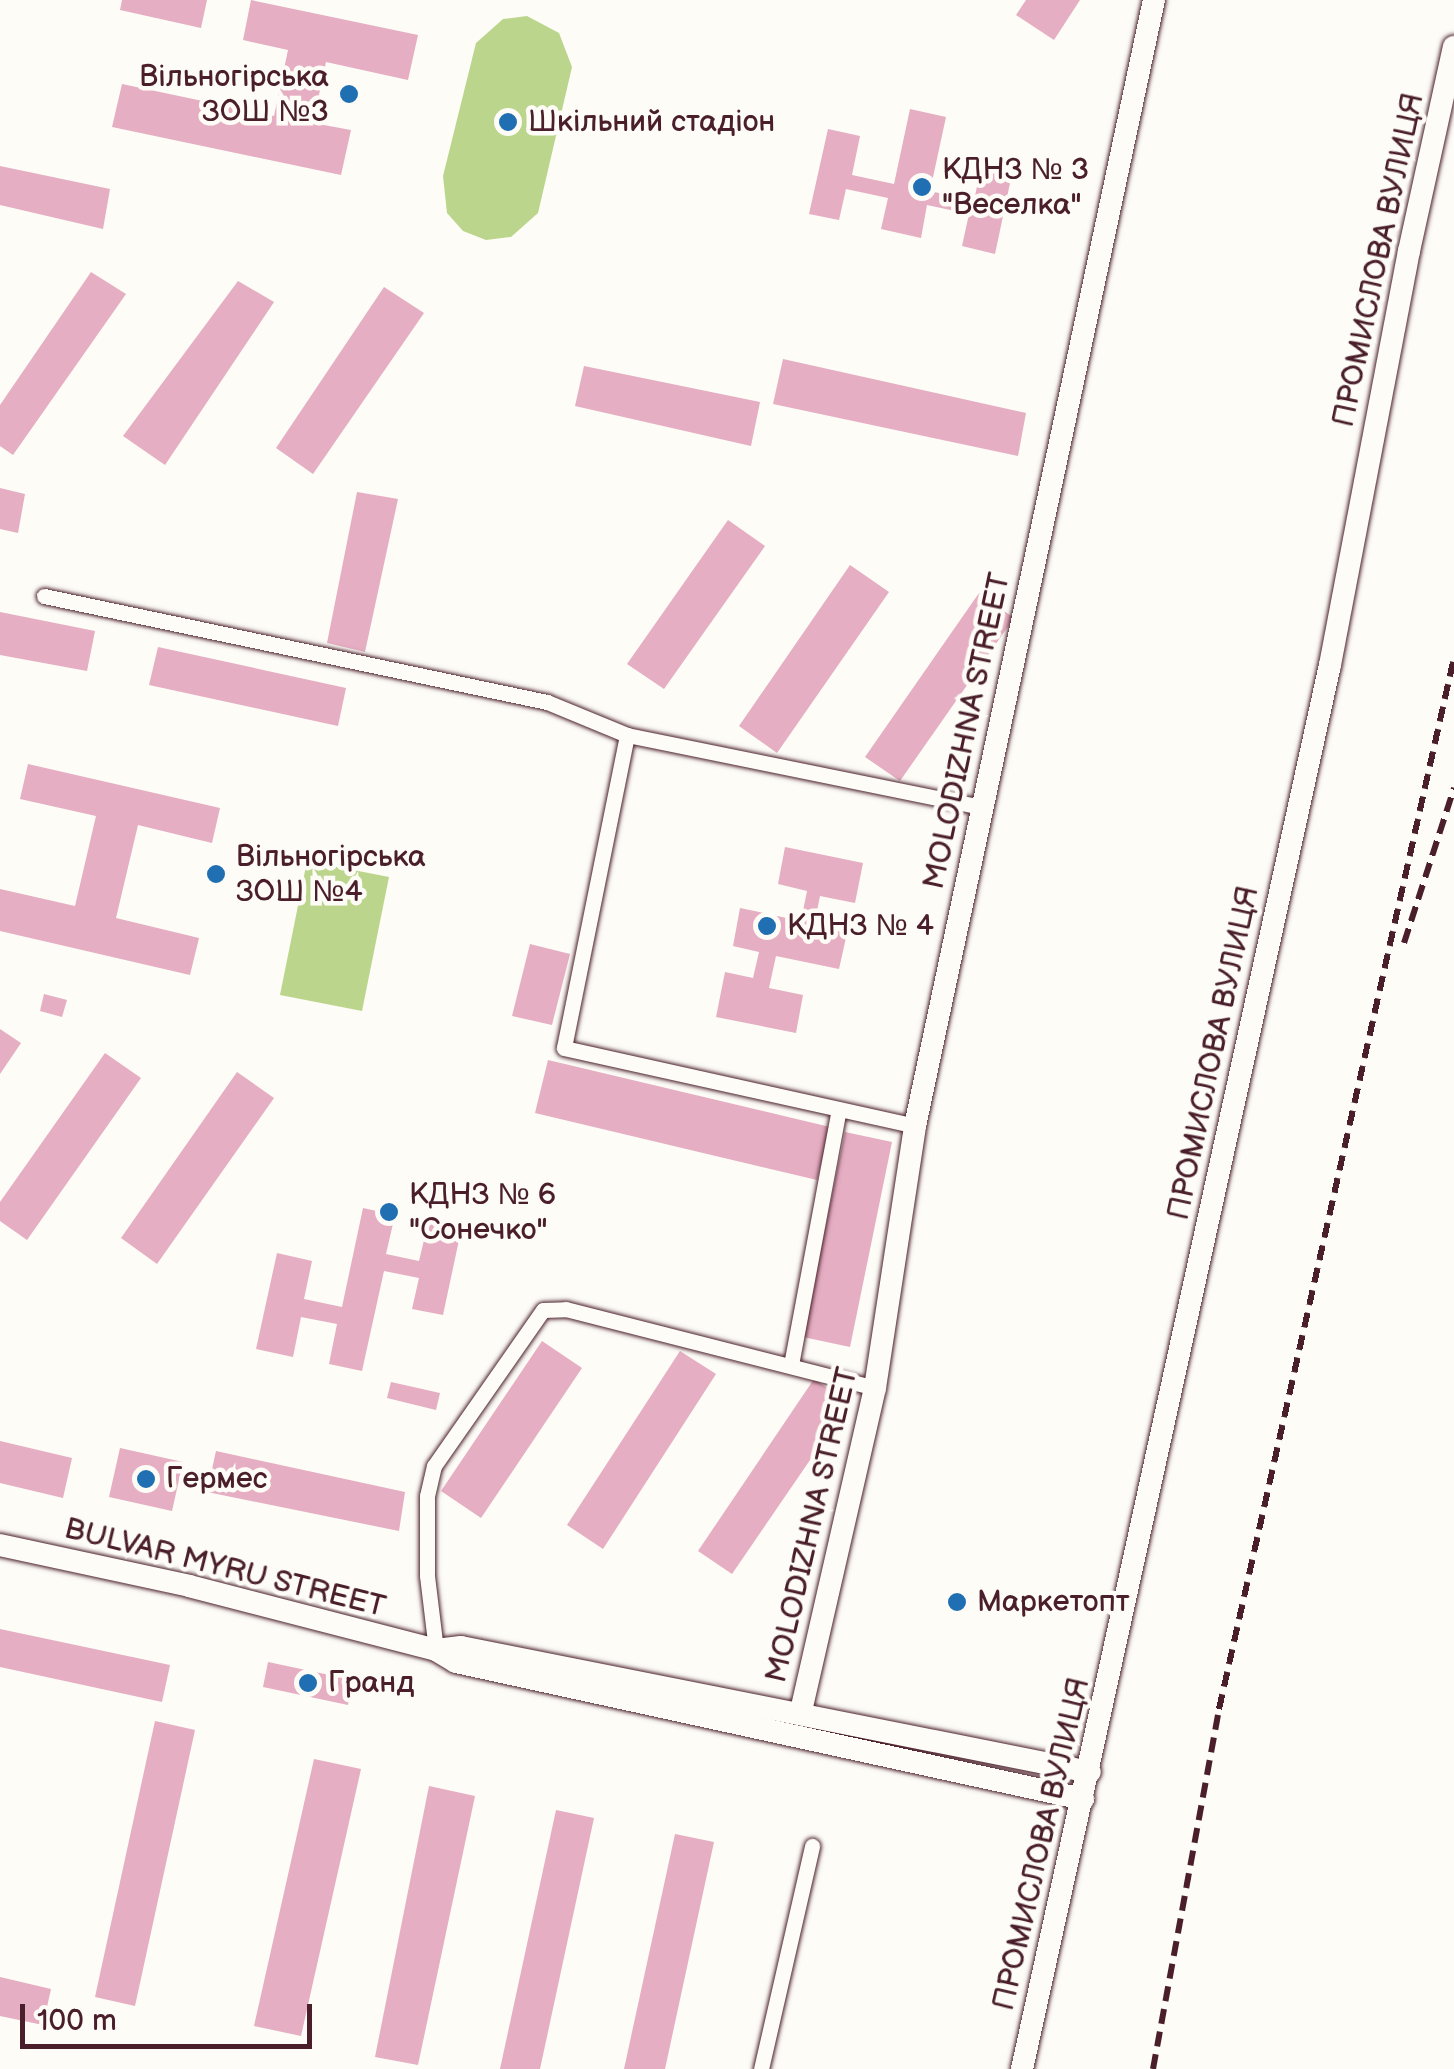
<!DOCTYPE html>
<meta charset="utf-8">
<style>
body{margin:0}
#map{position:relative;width:1454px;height:2069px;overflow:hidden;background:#fdfcf7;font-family:"Balsamiq Sans",sans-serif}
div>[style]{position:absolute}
.green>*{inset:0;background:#bcd58d}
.building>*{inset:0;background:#e5aec2}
.roads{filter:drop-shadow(0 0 2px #4a1f2b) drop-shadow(0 0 2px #4a1f2b)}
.street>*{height:15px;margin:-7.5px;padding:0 7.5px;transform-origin:7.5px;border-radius:7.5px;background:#fdfcf7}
.secondary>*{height:22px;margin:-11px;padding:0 11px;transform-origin:11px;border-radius:11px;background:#fdfcf7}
.rail>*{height:6px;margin-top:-3px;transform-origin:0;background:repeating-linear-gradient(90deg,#4a1f2b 0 15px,transparent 0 23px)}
.dots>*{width:28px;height:28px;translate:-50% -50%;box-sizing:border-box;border:5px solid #fdfcf7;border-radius:50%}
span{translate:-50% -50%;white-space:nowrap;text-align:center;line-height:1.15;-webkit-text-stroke:9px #fdfcf7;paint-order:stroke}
.poi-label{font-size:30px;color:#4a1f2b}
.right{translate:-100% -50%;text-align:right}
.left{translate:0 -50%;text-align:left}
.street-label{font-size:30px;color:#4a1f2b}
.scale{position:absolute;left:20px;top:2004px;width:292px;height:45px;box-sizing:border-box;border:5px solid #4a1f2b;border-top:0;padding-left:12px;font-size:30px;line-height:35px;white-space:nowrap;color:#4a1f2b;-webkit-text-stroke:8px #fdfcf7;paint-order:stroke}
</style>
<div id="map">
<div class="green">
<div style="clip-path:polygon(527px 16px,559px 33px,572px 67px,538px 213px,511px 237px,486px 240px,463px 231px,447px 213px,443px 176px,476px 43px,503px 19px)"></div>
<div style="clip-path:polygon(307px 861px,389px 877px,362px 1011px,280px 995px)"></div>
</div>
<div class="building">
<div style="clip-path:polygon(122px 0,207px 0,201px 28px,120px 10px)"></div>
<div style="clip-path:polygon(251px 0,418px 35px,408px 80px,326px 62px,313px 123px,351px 130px,341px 175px,112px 127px,122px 84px,274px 116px,288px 50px,243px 40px)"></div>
<div style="clip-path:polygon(1026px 0,1080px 0,1054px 40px,1016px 15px)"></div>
<div style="clip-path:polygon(910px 109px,946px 117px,930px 191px,974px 201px,982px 162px,1013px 169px,995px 254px,962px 246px,969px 214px,927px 205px,921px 238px,881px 229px,888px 198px,846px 189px,839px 220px,809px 214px,828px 129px,860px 136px,852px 175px,894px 184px)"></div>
<div style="clip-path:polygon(0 166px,110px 189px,103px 229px,0 205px)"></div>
<div style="clip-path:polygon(91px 272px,126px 294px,13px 455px,0 446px,0 405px)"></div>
<div style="clip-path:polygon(238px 281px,274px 302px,165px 465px,123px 436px)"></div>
<div style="clip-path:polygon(384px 287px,424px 313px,313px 474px,276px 448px)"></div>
<div style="clip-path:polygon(783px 359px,1026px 413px,1018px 456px,773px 404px)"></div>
<div style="clip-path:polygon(584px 366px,760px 402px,751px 446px,575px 406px)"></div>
<div style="clip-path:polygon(0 488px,25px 494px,18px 533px,0 529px)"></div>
<div style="clip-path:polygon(357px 492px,398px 499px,365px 652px,327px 643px)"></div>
<div style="clip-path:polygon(728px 520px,765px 546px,664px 689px,627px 664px)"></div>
<div style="clip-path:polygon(850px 565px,889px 592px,777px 753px,739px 726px)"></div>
<div style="clip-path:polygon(979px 593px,1014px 618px,900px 781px,865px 757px)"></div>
<div style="clip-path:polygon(0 612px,95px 631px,87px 671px,0 655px)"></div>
<div style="clip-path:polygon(158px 647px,346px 688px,338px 726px,149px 685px)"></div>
<div style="clip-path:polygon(28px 764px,220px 808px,212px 843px,138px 825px,116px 918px,199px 938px,190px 975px,0 931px,0 889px,75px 906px,96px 816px,20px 799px)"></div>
<div style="clip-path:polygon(785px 847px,863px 863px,855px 903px,820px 896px,814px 926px,847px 933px,839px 969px,776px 956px,769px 988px,803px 995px,796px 1033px,716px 1017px,725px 972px,753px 978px,759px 952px,733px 946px,740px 908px,801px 921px,807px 891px,778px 884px)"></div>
<div style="clip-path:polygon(530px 944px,570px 954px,552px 1025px,512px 1016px)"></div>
<div style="clip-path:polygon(44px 994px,67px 1000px,62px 1017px,40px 1011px)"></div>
<div style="clip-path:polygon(0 1029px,21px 1043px,0 1074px)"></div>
<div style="clip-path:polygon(105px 1053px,141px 1078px,27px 1240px,0 1221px,0 1202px)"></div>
<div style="clip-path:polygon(548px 1060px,830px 1127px,817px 1180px,535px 1113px)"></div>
<div style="clip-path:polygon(237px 1072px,274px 1098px,157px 1264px,121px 1238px)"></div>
<div style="clip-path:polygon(845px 1132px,892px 1142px,850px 1347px,803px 1337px)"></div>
<div style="clip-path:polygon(363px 1208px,395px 1215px,386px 1254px,419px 1261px,429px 1219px,462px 1226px,443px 1315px,412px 1309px,419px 1278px,384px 1271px,362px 1371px,329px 1364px,337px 1324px,301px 1317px,293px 1357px,256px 1349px,277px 1253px,312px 1261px,304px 1299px,342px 1307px)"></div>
<div style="clip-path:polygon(542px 1341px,582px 1368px,481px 1518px,441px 1491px)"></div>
<div style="clip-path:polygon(680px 1351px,716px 1374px,603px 1549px,567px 1525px)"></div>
<div style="clip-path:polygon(814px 1379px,849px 1403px,732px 1574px,698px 1551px)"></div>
<div style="clip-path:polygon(391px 1382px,440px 1393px,436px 1410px,387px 1398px)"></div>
<div style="clip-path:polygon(0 1441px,72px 1458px,63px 1498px,0 1483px)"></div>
<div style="clip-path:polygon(120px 1448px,183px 1462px,172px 1511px,109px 1497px)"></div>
<div style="clip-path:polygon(216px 1451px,405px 1492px,399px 1531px,207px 1492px)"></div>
<div style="clip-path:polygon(0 1629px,170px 1665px,162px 1702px,0 1667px)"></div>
<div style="clip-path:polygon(268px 1662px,353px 1680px,348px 1705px,263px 1687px)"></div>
<div style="clip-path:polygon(155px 1721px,195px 1730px,135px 2006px,95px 1997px)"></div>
<div style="clip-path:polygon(314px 1759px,361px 1769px,301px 2036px,254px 2026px)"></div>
<div style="clip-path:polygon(429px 1786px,475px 1796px,418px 2065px,375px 2057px)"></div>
<div style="clip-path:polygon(556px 1810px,594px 1818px,540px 2069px,500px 2069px)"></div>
<div style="clip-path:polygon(675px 1834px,714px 1842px,665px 2069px,624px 2069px)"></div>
<div style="clip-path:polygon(0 1977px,51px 1989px,43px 2025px,0 2016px)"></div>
</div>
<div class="roads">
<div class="street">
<div style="left:44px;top:596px;width:514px;rotate:11.9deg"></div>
<div style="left:547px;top:702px;width:87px;rotate:22.4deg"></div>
<div style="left:627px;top:735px;width:361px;rotate:11.5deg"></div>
<div style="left:627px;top:735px;width:319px;rotate:101.4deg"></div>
<div style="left:564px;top:1048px;width:360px;rotate:12.5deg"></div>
<div style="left:791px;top:1365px;width:260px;rotate:-79.4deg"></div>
<div style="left:436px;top:1650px;width:75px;rotate:-96.9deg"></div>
<div style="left:427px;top:1576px;width:80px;rotate:-90deg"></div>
<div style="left:427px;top:1496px;width:31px;rotate:-77deg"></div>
<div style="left:434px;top:1466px;width:190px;rotate:-55.1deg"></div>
<div style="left:543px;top:1310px;width:23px;rotate:-2deg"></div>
<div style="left:566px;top:1309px;width:319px;rotate:14.3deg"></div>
<div style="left:761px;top:2069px;width:229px;rotate:-77.1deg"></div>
</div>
<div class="secondary">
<div style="left:0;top:1545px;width:193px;rotate:12.2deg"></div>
<div style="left:189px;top:1586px;width:255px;rotate:14.5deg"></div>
<div style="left:436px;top:1650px;width:23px;rotate:31deg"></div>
<div style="left:456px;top:1662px;width:642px;rotate:12.33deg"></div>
<div style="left:436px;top:1650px;width:25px;rotate:-7deg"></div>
<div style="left:461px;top:1647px;width:641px;rotate:11.24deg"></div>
<div style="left:801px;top:1711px;width:331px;rotate:-77.1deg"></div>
<div style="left:875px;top:1388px;width:265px;rotate:-81.3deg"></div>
<div style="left:915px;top:1126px;width:1151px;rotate:-78.02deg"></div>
<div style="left:1022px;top:2069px;width:1437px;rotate:-77.63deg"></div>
<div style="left:1330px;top:665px;width:421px;rotate:-79.2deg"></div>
<div style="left:1409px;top:251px;width:209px;rotate:-77.6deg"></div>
</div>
</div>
<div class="rail">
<div style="left:1404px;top:943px;width:163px;rotate:-72.1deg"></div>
<div style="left:1153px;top:2069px;width:366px;rotate:-79.6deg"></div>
<div style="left:1219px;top:1709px;width:1077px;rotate:-77.4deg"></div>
</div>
<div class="dots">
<div style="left:349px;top:94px;background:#1f6fb2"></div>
<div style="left:508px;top:122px;background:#1f6fb2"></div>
<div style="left:922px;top:187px;background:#1f6fb2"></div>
<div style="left:216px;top:874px;background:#1f6fb2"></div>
<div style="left:767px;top:926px;background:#1f6fb2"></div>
<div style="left:389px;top:1212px;background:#1f6fb2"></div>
<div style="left:146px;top:1479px;background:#1f6fb2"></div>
<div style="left:957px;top:1602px;background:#1f6fb2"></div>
<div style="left:308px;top:1683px;background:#1f6fb2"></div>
</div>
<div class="poi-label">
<span class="right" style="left:329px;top:94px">Вільногірська<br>ЗОШ №3</span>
<span class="left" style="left:528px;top:122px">Шкільний стадіон</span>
<span class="left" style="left:942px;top:187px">КДНЗ № 3<br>"Веселка"</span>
<span class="left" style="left:236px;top:874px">Вільногірська<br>ЗОШ №4</span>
<span class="left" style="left:787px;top:926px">КДНЗ № 4</span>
<span class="left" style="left:409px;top:1212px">КДНЗ № 6<br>"Сонечко"</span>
<span class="left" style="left:166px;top:1479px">Гермес</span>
<span class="left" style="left:977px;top:1602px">Маркетопт</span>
<span class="left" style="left:328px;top:1683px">Гранд</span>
</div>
<div class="street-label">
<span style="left:1379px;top:260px;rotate:-78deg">ПРОМИСЛОВА ВУЛИЦЯ</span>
<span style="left:967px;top:731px;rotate:-78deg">MOLODIZHNA STREET</span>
<span style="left:1214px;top:1053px;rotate:-78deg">ПРОМИСЛОВА ВУЛИЦЯ</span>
<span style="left:812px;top:1525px;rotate:-77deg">MOLODIZHNA STREET</span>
<span style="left:225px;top:1568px;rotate:14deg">BULVAR MYRU STREET</span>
<span style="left:1042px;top:1844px;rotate:-77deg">ПРОМИСЛОВА ВУЛИЦЯ</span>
</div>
<div class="scale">100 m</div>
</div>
